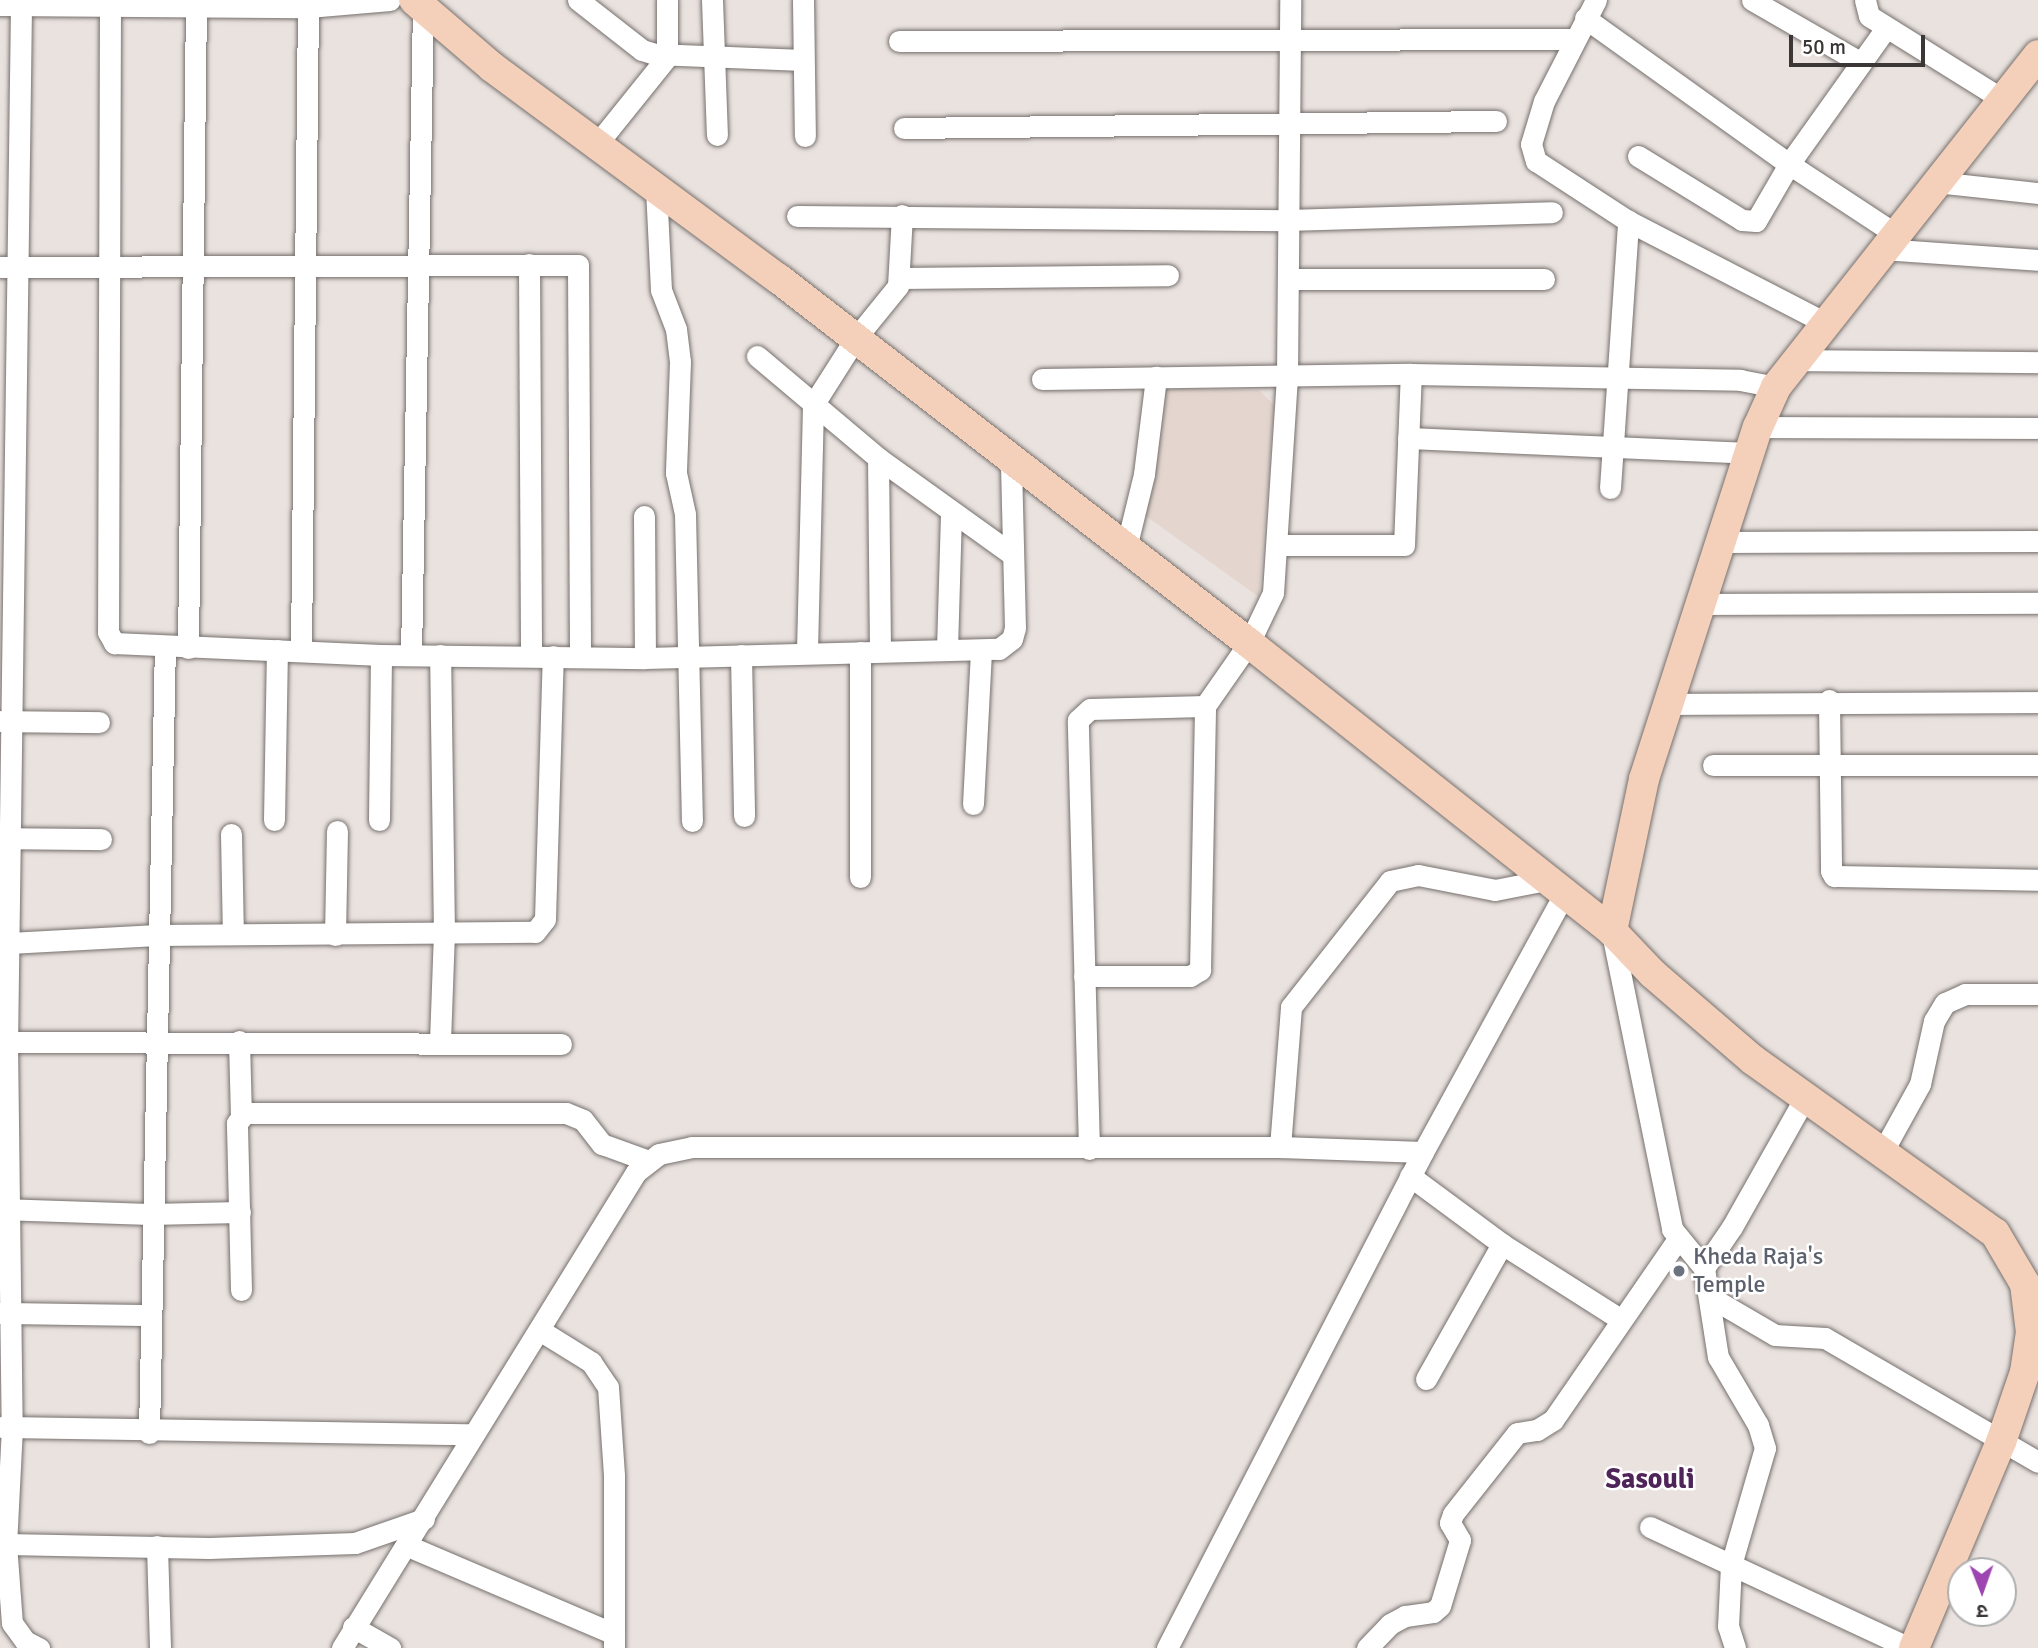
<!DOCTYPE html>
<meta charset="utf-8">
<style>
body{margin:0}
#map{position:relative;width:2038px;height:1648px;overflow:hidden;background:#e9e2df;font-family:Signika,"Noto Sans Devanagari",sans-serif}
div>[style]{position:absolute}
.built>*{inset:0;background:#e4d6cf}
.roads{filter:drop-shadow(0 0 2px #76706d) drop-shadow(0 0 2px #76706d)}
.street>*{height:21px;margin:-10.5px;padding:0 10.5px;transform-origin:10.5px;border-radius:10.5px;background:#fff}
.secondary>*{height:30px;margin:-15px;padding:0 15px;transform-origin:15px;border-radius:15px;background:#f4d0ba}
.dots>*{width:19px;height:19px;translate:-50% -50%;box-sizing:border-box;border:4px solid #fff;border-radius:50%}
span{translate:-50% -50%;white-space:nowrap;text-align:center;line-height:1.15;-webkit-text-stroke:5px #fff;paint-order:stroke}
.worship-label{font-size:24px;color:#5b616d}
.left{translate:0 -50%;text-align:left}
.quarter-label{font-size:28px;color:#4f2459;font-weight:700}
.north{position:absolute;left:1947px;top:1557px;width:70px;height:70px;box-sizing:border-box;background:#fff;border:2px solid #b0afaf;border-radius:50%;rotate:179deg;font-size:19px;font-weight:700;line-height:28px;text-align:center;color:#3a3736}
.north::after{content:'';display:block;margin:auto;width:24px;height:32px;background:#9d45b1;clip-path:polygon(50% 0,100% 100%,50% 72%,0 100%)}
.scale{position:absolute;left:1789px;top:35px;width:136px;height:32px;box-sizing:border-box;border:4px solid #3a3736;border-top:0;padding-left:9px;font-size:21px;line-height:24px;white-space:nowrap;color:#3a3736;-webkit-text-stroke:5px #fff;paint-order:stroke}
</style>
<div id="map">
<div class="built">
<div style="clip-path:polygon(1162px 389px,1259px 390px,1274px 405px,1259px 597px,1139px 511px)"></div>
</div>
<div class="roads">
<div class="street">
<div style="left:578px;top:0;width:81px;rotate:38deg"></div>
<div style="left:642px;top:50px;width:14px;rotate:17deg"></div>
<div style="left:655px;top:54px;width:148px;rotate:2.3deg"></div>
<div style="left:712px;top:0;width:135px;rotate:87.9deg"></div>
<div style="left:803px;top:0;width:136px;rotate:89.2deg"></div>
<div style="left:1596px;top:0;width:114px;rotate:117.2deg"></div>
<div style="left:1544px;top:101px;width:45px;rotate:106.8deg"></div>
<div style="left:1531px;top:144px;width:18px;rotate:74deg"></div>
<div style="left:1536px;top:161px;width:110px;rotate:33.1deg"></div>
<div style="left:1628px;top:221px;width:223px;rotate:27.3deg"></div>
<div style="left:1752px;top:0;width:125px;rotate:29.9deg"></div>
<div style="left:1865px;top:0;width:16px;rotate:76deg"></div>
<div style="left:1869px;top:16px;width:157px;rotate:32deg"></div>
<div style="left:0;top:5px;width:308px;rotate:0.4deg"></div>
<div style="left:308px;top:7px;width:82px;rotate:-4.9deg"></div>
<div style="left:110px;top:5px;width:627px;rotate:90.18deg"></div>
<div style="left:108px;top:632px;width:13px;rotate:61deg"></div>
<div style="left:114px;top:643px;width:267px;rotate:2.6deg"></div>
<div style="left:381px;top:655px;width:264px;rotate:0.7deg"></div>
<div style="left:645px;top:658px;width:354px;rotate:-1.5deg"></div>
<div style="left:999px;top:649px;width:16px;rotate:-38deg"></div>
<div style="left:1012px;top:639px;width:11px;rotate:-75deg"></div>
<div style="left:1015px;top:628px;width:169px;rotate:-91.4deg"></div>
<div style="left:21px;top:6px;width:1036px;rotate:90.77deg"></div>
<div style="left:7px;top:1042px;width:385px;rotate:89.3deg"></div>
<div style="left:12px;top:1427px;width:117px;rotate:92.9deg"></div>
<div style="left:6px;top:1544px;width:79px;rotate:85.7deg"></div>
<div style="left:12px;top:1623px;width:22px;rotate:54deg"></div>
<div style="left:25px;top:1641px;width:16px;rotate:27deg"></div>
<div style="left:1585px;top:18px;width:251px;rotate:35.6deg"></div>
<div style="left:1789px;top:164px;width:126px;rotate:33.3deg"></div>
<div style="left:899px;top:41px;width:674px;rotate:-0.17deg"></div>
<div style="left:904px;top:128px;width:592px;rotate:-0.68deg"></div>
<div style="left:597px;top:144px;width:112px;rotate:-51.2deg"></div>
<div style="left:667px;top:57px;width:57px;rotate:-90deg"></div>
<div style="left:1638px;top:156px;width:122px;rotate:31.6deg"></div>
<div style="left:1742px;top:220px;width:14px;rotate:4deg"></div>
<div style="left:1756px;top:221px;width:66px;rotate:-59.9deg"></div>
<div style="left:1789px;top:164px;width:167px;rotate:-54.5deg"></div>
<div style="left:1936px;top:182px;width:103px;rotate:6.2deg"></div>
<div style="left:656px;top:188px;width:102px;rotate:87.2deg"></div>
<div style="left:661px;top:290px;width:42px;rotate:69deg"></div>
<div style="left:676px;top:329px;width:33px;rotate:83deg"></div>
<div style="left:680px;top:362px;width:111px;rotate:92.1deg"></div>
<div style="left:676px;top:473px;width:42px;rotate:77.6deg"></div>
<div style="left:685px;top:514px;width:307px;rotate:88.7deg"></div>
<div style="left:797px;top:216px;width:490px;rotate:0.5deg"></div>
<div style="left:1287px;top:220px;width:265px;rotate:-1.7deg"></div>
<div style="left:1882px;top:249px;width:156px;rotate:4deg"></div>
<div style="left:529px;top:264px;width:391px;rotate:89.7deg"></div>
<div style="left:0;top:267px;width:578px;rotate:-0.2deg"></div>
<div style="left:578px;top:265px;width:390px;rotate:89.7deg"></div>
<div style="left:900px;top:278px;width:268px;rotate:-0.6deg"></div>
<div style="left:1289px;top:279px;width:255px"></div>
<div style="left:757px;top:356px;width:158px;rotate:40.1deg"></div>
<div style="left:878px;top:458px;width:166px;rotate:35.7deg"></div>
<div style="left:1794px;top:360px;width:244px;rotate:0.5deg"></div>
<div style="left:1042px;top:379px;width:369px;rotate:-0.8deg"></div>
<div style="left:1411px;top:374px;width:329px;rotate:1deg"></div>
<div style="left:1740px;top:380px;width:37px;rotate:11deg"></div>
<div style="left:1758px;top:427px;width:280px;rotate:0.2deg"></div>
<div style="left:1408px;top:438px;width:342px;rotate:2.5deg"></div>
<div style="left:878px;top:458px;width:192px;rotate:89.4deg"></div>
<div style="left:1610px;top:488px;width:268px;rotate:-86.1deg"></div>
<div style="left:644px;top:516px;width:142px;rotate:89.6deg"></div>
<div style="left:1721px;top:542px;width:317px;rotate:-0.2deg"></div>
<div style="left:1277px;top:545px;width:127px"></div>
<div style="left:1404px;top:545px;width:171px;rotate:-87.7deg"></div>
<div style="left:1126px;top:548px;width:76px;rotate:-76.3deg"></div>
<div style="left:1144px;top:474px;width:98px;rotate:-82.9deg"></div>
<div style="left:1701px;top:604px;width:337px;rotate:-0.2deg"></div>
<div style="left:188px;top:648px;width:642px;rotate:-89.29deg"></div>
<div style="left:947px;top:649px;width:134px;rotate:-88.3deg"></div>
<div style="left:301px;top:650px;width:643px;rotate:-89.38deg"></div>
<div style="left:807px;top:651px;width:246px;rotate:-88.6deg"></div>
<div style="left:813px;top:405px;width:78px;rotate:-57.5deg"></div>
<div style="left:855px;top:339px;width:68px;rotate:-50.9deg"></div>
<div style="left:898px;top:286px;width:71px;rotate:-86.8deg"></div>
<div style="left:411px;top:655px;width:647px;rotate:-88.94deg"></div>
<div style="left:741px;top:655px;width:161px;rotate:88.9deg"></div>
<div style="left:1829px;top:700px;width:171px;rotate:89.3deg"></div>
<div style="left:1831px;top:871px;width:6px;rotate:59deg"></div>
<div style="left:1834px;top:876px;width:204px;rotate:1.1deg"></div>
<div style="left:1668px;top:704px;width:370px;rotate:-0.3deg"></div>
<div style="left:0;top:721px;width:99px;rotate:0.6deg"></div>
<div style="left:1713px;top:765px;width:325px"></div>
<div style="left:973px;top:804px;width:154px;rotate:-87deg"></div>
<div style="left:274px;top:820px;width:170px;rotate:-89deg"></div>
<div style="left:379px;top:820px;width:165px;rotate:-89.3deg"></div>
<div style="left:231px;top:834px;width:100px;rotate:88.9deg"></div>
<div style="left:0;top:838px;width:101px;rotate:0.6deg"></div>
<div style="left:860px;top:877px;width:225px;rotate:-90deg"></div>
<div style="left:1612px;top:933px;width:302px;rotate:78.5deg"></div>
<div style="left:1672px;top:1229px;width:50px;rotate:50.6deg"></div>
<div style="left:1704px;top:1268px;width:90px;rotate:81.1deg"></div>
<div style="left:1718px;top:1357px;width:79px;rotate:59.5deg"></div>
<div style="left:1758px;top:1425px;width:24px;rotate:73deg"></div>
<div style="left:1765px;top:1448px;width:122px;rotate:106.2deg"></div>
<div style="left:1731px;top:1565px;width:61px;rotate:92.8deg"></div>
<div style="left:1728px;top:1626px;width:23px;rotate:72deg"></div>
<div style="left:335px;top:935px;width:104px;rotate:-88.9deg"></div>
<div style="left:9px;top:943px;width:148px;rotate:-3.1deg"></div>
<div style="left:157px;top:935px;width:378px;rotate:-0.5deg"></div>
<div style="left:535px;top:932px;width:16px;rotate:-52deg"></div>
<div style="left:545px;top:919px;width:263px;rotate:-88.3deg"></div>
<div style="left:1084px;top:976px;width:106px"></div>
<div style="left:1190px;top:976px;width:12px;rotate:-31deg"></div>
<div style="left:1200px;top:970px;width:264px;rotate:-88.9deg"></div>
<div style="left:239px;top:1041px;width:75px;rotate:88.5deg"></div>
<div style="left:440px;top:1041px;width:107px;rotate:-87.9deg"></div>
<div style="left:444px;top:934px;width:279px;rotate:-90.8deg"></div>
<div style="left:7px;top:1042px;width:554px;rotate:0.21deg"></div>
<div style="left:1280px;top:1147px;width:140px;rotate:-85.5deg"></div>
<div style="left:1291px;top:1007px;width:160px;rotate:-51.8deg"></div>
<div style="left:1390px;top:881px;width:29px;rotate:-12deg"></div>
<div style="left:1418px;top:875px;width:78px;rotate:11deg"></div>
<div style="left:1495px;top:890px;width:52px;rotate:-11.1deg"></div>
<div style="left:1089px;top:1149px;width:429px;rotate:-91.5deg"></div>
<div style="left:1078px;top:720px;width:16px;rotate:-43deg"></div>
<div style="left:1090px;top:709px;width:115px;rotate:-1.5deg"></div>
<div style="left:1205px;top:706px;width:77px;rotate:-55.1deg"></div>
<div style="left:1249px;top:643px;width:55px;rotate:-64.4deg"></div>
<div style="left:1273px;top:593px;width:217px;rotate:-86.3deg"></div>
<div style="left:1287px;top:376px;width:376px;rotate:-89.5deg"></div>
<div style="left:1883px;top:1151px;width:77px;rotate:-61.1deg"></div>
<div style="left:1920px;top:1084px;width:65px;rotate:-77.5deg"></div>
<div style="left:1934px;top:1021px;width:21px;rotate:-59deg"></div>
<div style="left:1945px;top:1003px;width:22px;rotate:-24deg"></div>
<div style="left:1965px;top:994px;width:73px"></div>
<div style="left:1410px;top:1176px;width:114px;rotate:36.5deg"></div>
<div style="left:1502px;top:1244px;width:140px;rotate:32.4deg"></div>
<div style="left:0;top:1209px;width:150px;rotate:1.9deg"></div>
<div style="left:150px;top:1214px;width:90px;rotate:-1.3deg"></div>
<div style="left:1704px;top:1268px;width:50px;rotate:-55.7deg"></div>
<div style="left:1732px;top:1227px;width:147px;rotate:-60.6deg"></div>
<div style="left:241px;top:1290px;width:167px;rotate:-91.4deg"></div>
<div style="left:237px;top:1123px;width:13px;rotate:-51deg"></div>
<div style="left:245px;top:1113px;width:321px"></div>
<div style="left:566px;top:1113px;width:18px;rotate:22deg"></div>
<div style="left:583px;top:1120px;width:31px;rotate:52deg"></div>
<div style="left:602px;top:1144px;width:50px;rotate:19.9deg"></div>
<div style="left:1710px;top:1297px;width:75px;rotate:30.3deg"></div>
<div style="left:1775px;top:1335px;width:50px;rotate:3.4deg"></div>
<div style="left:1825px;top:1338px;width:246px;rotate:30.2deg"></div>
<div style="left:0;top:1313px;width:149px;rotate:0.8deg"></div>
<div style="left:541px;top:1331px;width:59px;rotate:31.8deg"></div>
<div style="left:591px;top:1362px;width:30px;rotate:56deg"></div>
<div style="left:608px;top:1387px;width:89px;rotate:86.1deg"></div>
<div style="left:614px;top:1476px;width:172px;rotate:90deg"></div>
<div style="left:1426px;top:1379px;width:155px;rotate:-60.6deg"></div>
<div style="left:1px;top:1427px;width:470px;rotate:0.9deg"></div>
<div style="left:149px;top:1433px;width:787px;rotate:-88.84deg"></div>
<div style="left:1650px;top:1527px;width:286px;rotate:25deg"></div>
<div style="left:6px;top:1544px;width:203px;rotate:1.1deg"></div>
<div style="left:209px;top:1548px;width:146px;rotate:-2deg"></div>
<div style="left:355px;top:1543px;width:73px;rotate:-19.2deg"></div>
<div style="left:157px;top:1546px;width:102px;rotate:88.3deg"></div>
<div style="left:408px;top:1546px;width:224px;rotate:23.1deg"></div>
<div style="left:353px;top:1627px;width:43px;rotate:29.6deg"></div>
<div style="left:342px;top:1648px;width:559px;rotate:-58.3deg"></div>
<div style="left:636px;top:1172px;width:29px;rotate:-38deg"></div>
<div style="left:659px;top:1154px;width:34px;rotate:-12deg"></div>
<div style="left:692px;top:1147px;width:588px"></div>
<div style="left:1280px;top:1147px;width:143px;rotate:2deg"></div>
<div style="left:1167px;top:1648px;width:558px;rotate:-62.7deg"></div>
<div style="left:1423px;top:1152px;width:295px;rotate:-61.3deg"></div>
<div style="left:1367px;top:1648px;width:33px;rotate:-46deg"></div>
<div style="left:1390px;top:1624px;width:17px;rotate:-28deg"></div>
<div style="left:1405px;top:1616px;width:28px;rotate:-8deg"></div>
<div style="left:1433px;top:1612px;width:9px;rotate:-41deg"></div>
<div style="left:1440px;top:1606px;width:69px;rotate:-73.1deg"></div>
<div style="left:1460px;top:1540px;width:20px;rotate:-120deg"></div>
<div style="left:1450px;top:1523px;width:9px;rotate:-72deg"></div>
<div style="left:1453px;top:1514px;width:103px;rotate:-51.7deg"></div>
<div style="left:1517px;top:1433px;width:20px;rotate:-9deg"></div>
<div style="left:1537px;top:1430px;width:19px;rotate:-32deg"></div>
<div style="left:1553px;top:1420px;width:219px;rotate:-55.4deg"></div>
</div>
<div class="secondary">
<div style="left:414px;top:0;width:103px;rotate:40.7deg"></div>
<div style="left:492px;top:67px;width:357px;rotate:36.5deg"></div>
<div style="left:779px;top:279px;width:594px;rotate:37.76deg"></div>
<div style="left:1249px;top:643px;width:463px;rotate:38.4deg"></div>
<div style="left:1612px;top:931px;width:59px;rotate:46.4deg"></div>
<div style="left:1653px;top:974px;width:132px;rotate:40.7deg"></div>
<div style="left:1753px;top:1060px;width:297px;rotate:35.6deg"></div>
<div style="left:1995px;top:1233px;width:59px;rotate:59.5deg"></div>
<div style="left:2025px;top:1284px;width:48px;rotate:82.9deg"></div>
<div style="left:2031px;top:1332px;width:40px;rotate:98.5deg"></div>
<div style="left:2025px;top:1372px;width:74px;rotate:108.9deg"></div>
<div style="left:2001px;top:1442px;width:224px;rotate:112.9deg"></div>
<div style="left:1612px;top:931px;width:155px;rotate:-78.1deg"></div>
<div style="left:1644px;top:779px;width:370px;rotate:-72.1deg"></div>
<div style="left:1758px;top:427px;width:44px;rotate:-65.8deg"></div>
<div style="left:1776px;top:387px;width:423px;rotate:-51.7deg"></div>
</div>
</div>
<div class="dots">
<div style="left:1679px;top:1271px;background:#6b7280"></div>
</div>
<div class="worship-label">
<span class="left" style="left:1693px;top:1271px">Kheda Raja's<br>Temple</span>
</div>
<div class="quarter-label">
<span style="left:1650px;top:1479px">Sasouli</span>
</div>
<div class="north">उ</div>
<div class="scale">50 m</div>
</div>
